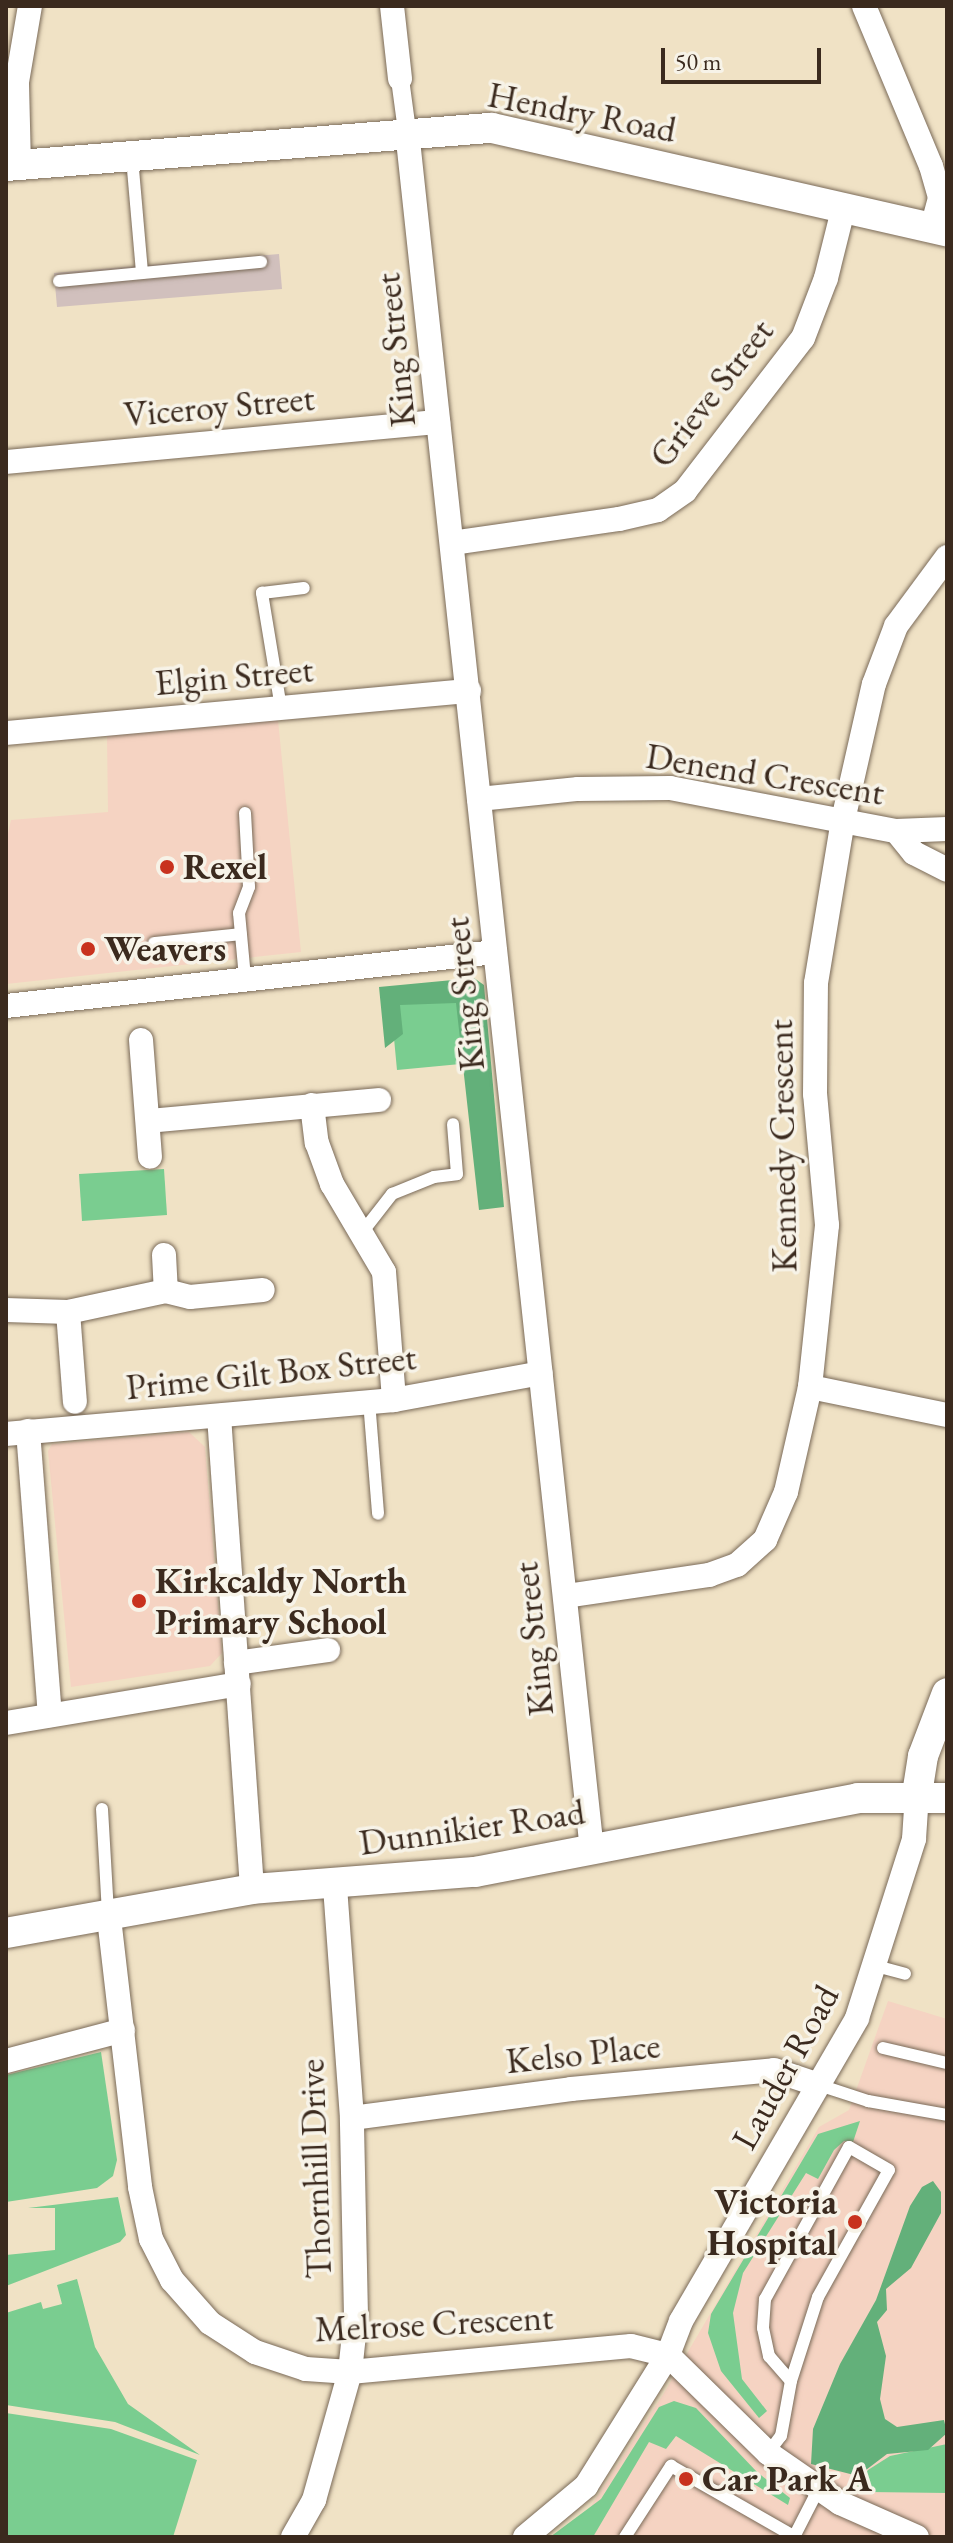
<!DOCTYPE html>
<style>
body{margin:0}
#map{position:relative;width:953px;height:2543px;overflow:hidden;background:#f0e2c5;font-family:"EB Garamond",serif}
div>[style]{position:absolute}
.built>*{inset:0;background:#f5d3c2}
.industrial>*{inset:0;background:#d1c0bd}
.green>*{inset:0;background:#7acd90}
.forest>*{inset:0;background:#63b07a}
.roads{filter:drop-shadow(0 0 2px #7a6a58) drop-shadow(0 0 2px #7a6a58)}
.service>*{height:12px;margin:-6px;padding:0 6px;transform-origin:6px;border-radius:6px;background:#fff}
.pedestrian>*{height:18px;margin:-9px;padding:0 9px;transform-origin:9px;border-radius:9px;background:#fff}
.minor>*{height:24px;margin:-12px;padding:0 12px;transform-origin:12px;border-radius:12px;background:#fff}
.tertiary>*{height:30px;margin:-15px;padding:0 15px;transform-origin:15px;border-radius:15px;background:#fff}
.dots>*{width:22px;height:22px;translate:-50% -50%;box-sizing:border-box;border:4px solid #f7f3e8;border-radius:50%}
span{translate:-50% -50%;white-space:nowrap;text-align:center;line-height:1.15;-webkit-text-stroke:7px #f7f3e8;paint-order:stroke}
.street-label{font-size:36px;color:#3b2a1e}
.poi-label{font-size:36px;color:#3b2a1e;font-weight:700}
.left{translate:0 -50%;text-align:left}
.right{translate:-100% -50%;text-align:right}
.frame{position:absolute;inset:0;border:8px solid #3b2a1e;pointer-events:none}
.scale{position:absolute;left:661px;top:48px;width:160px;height:36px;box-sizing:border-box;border:4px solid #3b2a1e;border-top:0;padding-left:10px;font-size:24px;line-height:28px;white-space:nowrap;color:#3b2a1e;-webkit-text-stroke:6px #f7f3e8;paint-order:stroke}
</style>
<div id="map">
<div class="built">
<div style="clip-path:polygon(278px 720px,301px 952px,6px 984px,6px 842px,11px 820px,108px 812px,107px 736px)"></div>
<div style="clip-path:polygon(189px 1432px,205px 1447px,222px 1653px,210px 1666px,71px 1687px,48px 1451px,52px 1444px)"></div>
<div style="clip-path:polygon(888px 2001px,947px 2019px,947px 2537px,571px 2537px,664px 2393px,819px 2127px,849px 2110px)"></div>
</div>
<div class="industrial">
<div style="clip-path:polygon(279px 254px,282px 289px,57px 307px,54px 273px)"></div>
</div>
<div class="green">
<div style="clip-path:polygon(464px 989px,471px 1063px,397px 1070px,390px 996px)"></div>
<div style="clip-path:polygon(164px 1169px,167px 1215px,82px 1221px,79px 1174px)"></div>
<div style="clip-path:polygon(101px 2052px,117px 2160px,113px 2176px,97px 2188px,6px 2202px,6px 2075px)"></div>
<div style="clip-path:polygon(860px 2121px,853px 2142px,844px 2141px,834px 2150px,818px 2179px,806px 2173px,743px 2273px,733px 2313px,742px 2379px,767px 2411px,759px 2418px,721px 2371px,708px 2333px,711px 2314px,818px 2134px)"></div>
<div style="clip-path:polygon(118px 2197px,126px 2235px,120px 2242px,6px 2286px,6px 2255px,55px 2250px,55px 2208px,28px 2208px)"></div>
<div style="clip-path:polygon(77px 2279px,95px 2347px,128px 2404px,200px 2455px,115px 2422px,6px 2405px,6px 2313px,41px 2302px,43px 2309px,62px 2304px,57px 2285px)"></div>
<div style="clip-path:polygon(674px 2401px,696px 2408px,757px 2472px,790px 2498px,788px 2505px,676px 2436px,666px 2449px,649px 2442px,593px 2537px,550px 2537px,601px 2499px,659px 2407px)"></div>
<div style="clip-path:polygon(6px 2413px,111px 2429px,197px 2460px,173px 2537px,6px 2537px)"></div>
<div style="clip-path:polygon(947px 2444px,947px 2493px,869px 2492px,857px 2486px,868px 2470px,890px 2456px)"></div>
</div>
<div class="forest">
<div style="clip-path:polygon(474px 978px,484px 985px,504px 1207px,479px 1210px,456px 1003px,400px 1005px,403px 1034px,385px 1048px,379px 987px)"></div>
<div style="clip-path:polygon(933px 2181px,941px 2192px,941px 2213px,911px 2268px,886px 2289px,887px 2310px,877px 2322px,886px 2356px,880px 2399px,885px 2419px,897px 2427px,944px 2420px,947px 2433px,928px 2450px,887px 2454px,858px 2476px,811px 2464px,813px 2429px,840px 2364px,876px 2300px,910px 2206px,922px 2187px)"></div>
</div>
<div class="roads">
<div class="service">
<div style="left:132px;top:158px;width:115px;rotate:85deg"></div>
<div style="left:59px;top:281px;width:203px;rotate:-5.4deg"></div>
<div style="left:281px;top:708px;width:117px;rotate:-99.4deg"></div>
<div style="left:262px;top:593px;width:42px;rotate:-6.8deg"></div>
<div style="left:245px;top:813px;width:74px;rotate:86.9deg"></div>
<div style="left:249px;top:887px;width:28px;rotate:111deg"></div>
<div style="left:239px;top:913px;width:65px;rotate:84.7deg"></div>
<div style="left:154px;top:943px;width:87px;rotate:-5.9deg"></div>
<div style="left:364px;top:1230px;width:46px;rotate:-52.1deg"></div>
<div style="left:392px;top:1194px;width:45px;rotate:-22deg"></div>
<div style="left:434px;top:1177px;width:23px;rotate:-7deg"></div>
<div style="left:457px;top:1174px;width:50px;rotate:-94.6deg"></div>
<div style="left:369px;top:1401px;width:113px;rotate:85.4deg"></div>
<div style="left:102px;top:1809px;width:104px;rotate:86.7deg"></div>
<div style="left:876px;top:1966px;width:30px;rotate:15deg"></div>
<div style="left:883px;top:2048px;width:66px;rotate:13.2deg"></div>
<div style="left:819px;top:2085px;width:52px;rotate:18.1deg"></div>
<div style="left:868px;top:2101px;width:80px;rotate:10deg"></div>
<div style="left:768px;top:2453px;width:21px;rotate:-53deg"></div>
<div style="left:781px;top:2436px;width:56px;rotate:-79.7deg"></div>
<div style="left:791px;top:2381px;width:88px;rotate:-72.2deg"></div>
<div style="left:818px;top:2297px;width:145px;rotate:-60.8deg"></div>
<div style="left:889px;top:2170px;width:46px;rotate:-150.1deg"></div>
<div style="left:849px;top:2147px;width:174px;rotate:118.9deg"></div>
<div style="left:765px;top:2299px;width:29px;rotate:94deg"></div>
<div style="left:763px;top:2328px;width:29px;rotate:78deg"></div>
<div style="left:769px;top:2356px;width:33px;rotate:49deg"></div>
<div style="left:625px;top:2537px;width:85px;rotate:-57.1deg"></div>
<div style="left:671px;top:2466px;width:143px;rotate:29.8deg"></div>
<div style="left:794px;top:2537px;width:53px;rotate:-62.9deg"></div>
</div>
<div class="pedestrian">
<div style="left:400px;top:79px;width:52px;rotate:82.3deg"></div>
</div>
<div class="minor">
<div style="left:392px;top:6px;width:73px;rotate:83.7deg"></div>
<div style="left:864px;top:6px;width:173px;rotate:67.3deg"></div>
<div style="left:931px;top:166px;width:33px;rotate:74deg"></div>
<div style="left:940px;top:198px;width:30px;rotate:105deg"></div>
<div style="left:407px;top:131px;width:1729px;rotate:83.86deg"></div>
<div style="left:19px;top:166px;width:84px;rotate:-91.4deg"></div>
<div style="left:17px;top:82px;width:77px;rotate:-80.3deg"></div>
<div style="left:6px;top:462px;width:434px;rotate:-5.3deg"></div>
<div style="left:452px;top:543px;width:169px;rotate:-8.2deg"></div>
<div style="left:619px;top:519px;width:40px;rotate:-13deg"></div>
<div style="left:658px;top:510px;width:33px;rotate:-35deg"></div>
<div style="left:685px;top:491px;width:193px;rotate:-52.4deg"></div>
<div style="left:803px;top:338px;width:64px;rotate:-69deg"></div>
<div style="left:826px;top:278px;width:74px;rotate:-76deg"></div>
<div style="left:6px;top:733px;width:465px;rotate:-5.2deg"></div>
<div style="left:479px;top:799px;width:100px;rotate:-5.8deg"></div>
<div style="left:578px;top:789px;width:92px;rotate:-0.6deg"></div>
<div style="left:670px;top:788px;width:230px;rotate:10.8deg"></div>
<div style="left:896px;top:831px;width:51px;rotate:-2.2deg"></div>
<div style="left:896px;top:831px;width:28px;rotate:51deg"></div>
<div style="left:914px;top:853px;width:37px;rotate:27deg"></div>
<div style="left:6px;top:1006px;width:492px;rotate:-6.3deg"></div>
<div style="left:141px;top:1040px;width:117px;rotate:85.6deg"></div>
<div style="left:312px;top:1105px;width:38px;rotate:83deg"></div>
<div style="left:317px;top:1143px;width:44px;rotate:69.9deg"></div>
<div style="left:332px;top:1184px;width:102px;rotate:59.4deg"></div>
<div style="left:384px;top:1272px;width:128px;rotate:85.5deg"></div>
<div style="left:148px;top:1121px;width:232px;rotate:-5.2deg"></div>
<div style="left:164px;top:1255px;width:36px;rotate:87deg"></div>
<div style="left:6px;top:1310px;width:62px;rotate:1.8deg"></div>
<div style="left:68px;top:1312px;width:100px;rotate:-12.1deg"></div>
<div style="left:166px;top:1291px;width:25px;rotate:14deg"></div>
<div style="left:190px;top:1297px;width:73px;rotate:-5.5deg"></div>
<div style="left:68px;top:1312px;width:90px;rotate:85.6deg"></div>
<div style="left:810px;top:1387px;width:140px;rotate:11.6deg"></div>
<div style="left:219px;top:1416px;width:474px;rotate:86deg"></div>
<div style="left:28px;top:1431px;width:285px;rotate:85.6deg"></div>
<div style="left:6px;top:1434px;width:389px;rotate:-5deg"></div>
<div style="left:394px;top:1400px;width:149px;rotate:-10.4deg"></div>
<div style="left:566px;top:1596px;width:145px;rotate:-8.4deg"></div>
<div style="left:709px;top:1575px;width:30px;rotate:-20deg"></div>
<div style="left:737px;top:1565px;width:38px;rotate:-42deg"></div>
<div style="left:765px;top:1540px;width:52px;rotate:-66.4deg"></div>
<div style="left:786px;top:1492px;width:108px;rotate:-77.1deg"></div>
<div style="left:810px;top:1387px;width:163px;rotate:-84deg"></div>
<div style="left:827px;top:1225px;width:132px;rotate:-95.2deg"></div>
<div style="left:815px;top:1094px;width:111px;rotate:-89.5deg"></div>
<div style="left:816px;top:983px;width:165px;rotate:-80.6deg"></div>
<div style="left:843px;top:820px;width:139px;rotate:-77.2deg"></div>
<div style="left:874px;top:684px;width:62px;rotate:-69.2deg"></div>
<div style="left:896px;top:626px;width:86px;rotate:-53.5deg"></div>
<div style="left:236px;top:1663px;width:93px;rotate:-8deg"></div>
<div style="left:6px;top:1723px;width:236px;rotate:-9.5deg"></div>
<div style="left:109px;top:1918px;width:271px;rotate:83.4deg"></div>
<div style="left:140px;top:2187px;width:53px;rotate:78.1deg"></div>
<div style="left:151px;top:2239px;width:46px;rotate:62.9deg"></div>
<div style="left:172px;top:2280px;width:57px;rotate:48.5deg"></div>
<div style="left:210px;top:2323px;width:54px;rotate:32.8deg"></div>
<div style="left:255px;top:2352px;width:54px;rotate:18.4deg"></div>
<div style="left:306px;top:2369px;width:44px;rotate:3.9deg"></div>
<div style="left:350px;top:2372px;width:282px;rotate:-5.3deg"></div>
<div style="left:631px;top:2346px;width:38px;rotate:14deg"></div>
<div style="left:6px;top:2061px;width:121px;rotate:-14.8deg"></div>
<div style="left:352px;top:2118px;width:221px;rotate:-7.5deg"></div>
<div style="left:571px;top:2089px;width:204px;rotate:-5.3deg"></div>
<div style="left:774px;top:2070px;width:47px;rotate:18.4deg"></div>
<div style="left:668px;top:2355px;width:140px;rotate:44.4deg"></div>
<div style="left:768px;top:2453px;width:88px;rotate:34.8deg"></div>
<div style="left:840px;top:2503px;width:84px;rotate:23.8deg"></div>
<div style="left:293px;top:2537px;width:43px;rotate:-60.4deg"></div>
<div style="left:314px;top:2500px;width:133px;rotate:-74.3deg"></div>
<div style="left:350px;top:2372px;width:56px;rotate:-83.9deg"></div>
<div style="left:356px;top:2316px;width:198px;rotate:-91.2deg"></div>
<div style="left:352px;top:2118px;width:235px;rotate:-94.2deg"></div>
<div style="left:525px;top:2537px;width:80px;rotate:-39.9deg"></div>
<div style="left:586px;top:2486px;width:155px;rotate:-58deg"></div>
<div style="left:668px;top:2355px;width:36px;rotate:-69deg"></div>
<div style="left:681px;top:2321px;width:350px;rotate:-59.8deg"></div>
<div style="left:857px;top:2018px;width:188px;rotate:-72.3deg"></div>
<div style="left:914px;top:1839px;width:45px;rotate:-86.2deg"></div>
</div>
<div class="tertiary">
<div style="left:6px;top:166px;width:487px;rotate:-4.5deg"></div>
<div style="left:492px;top:128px;width:467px;rotate:12.8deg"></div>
<div style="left:917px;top:1794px;width:38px;rotate:-81deg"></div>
<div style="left:923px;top:1756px;width:67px;rotate:-69.1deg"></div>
<div style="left:6px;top:1933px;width:250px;rotate:-10.1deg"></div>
<div style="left:252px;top:1889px;width:224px;rotate:-4.4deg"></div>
<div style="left:475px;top:1872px;width:390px;rotate:-10.9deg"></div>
<div style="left:858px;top:1798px;width:89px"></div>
</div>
</div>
<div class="dots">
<div style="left:167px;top:867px;background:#c8321e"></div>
<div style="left:88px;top:949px;background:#c8321e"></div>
<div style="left:139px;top:1601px;background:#c8321e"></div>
<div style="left:855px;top:2222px;background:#c8321e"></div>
<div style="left:686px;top:2479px;background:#c8321e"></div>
</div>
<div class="street-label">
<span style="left:582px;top:112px;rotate:11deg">Hendry Road</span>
<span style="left:395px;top:350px;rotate:-96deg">King Street</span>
<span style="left:711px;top:393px;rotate:-52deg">Grieve Street</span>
<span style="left:219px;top:406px;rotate:-5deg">Viceroy Street</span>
<span style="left:234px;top:676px;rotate:-5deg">Elgin Street</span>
<span style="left:765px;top:774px;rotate:9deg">Denend Crescent</span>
<span style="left:464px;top:994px;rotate:-96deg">King Street</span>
<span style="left:782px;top:1146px;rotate:-91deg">Kennedy Crescent</span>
<span style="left:271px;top:1372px;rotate:-6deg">Prime Gilt Box Street</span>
<span style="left:533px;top:1639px;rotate:-96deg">King Street</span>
<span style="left:472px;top:1827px;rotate:-8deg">Dunnikier Road</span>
<span style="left:583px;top:2053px;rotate:-6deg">Kelso Place</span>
<span style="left:785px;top:2067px;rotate:-61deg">Lauder Road</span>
<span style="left:315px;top:2169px;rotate:-92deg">Thornhill Drive</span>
<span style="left:434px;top:2323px;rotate:-3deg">Melrose Crescent</span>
</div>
<div class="poi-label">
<span class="left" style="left:183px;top:867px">Rexel</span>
<span class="left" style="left:104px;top:949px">Weavers</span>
<span class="left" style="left:155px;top:1601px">Kirkcaldy North<br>Primary School</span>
<span class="right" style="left:837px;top:2222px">Victoria<br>Hospital</span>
<span class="left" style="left:702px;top:2479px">Car Park A</span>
</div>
<div class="frame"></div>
<div class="scale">50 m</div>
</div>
